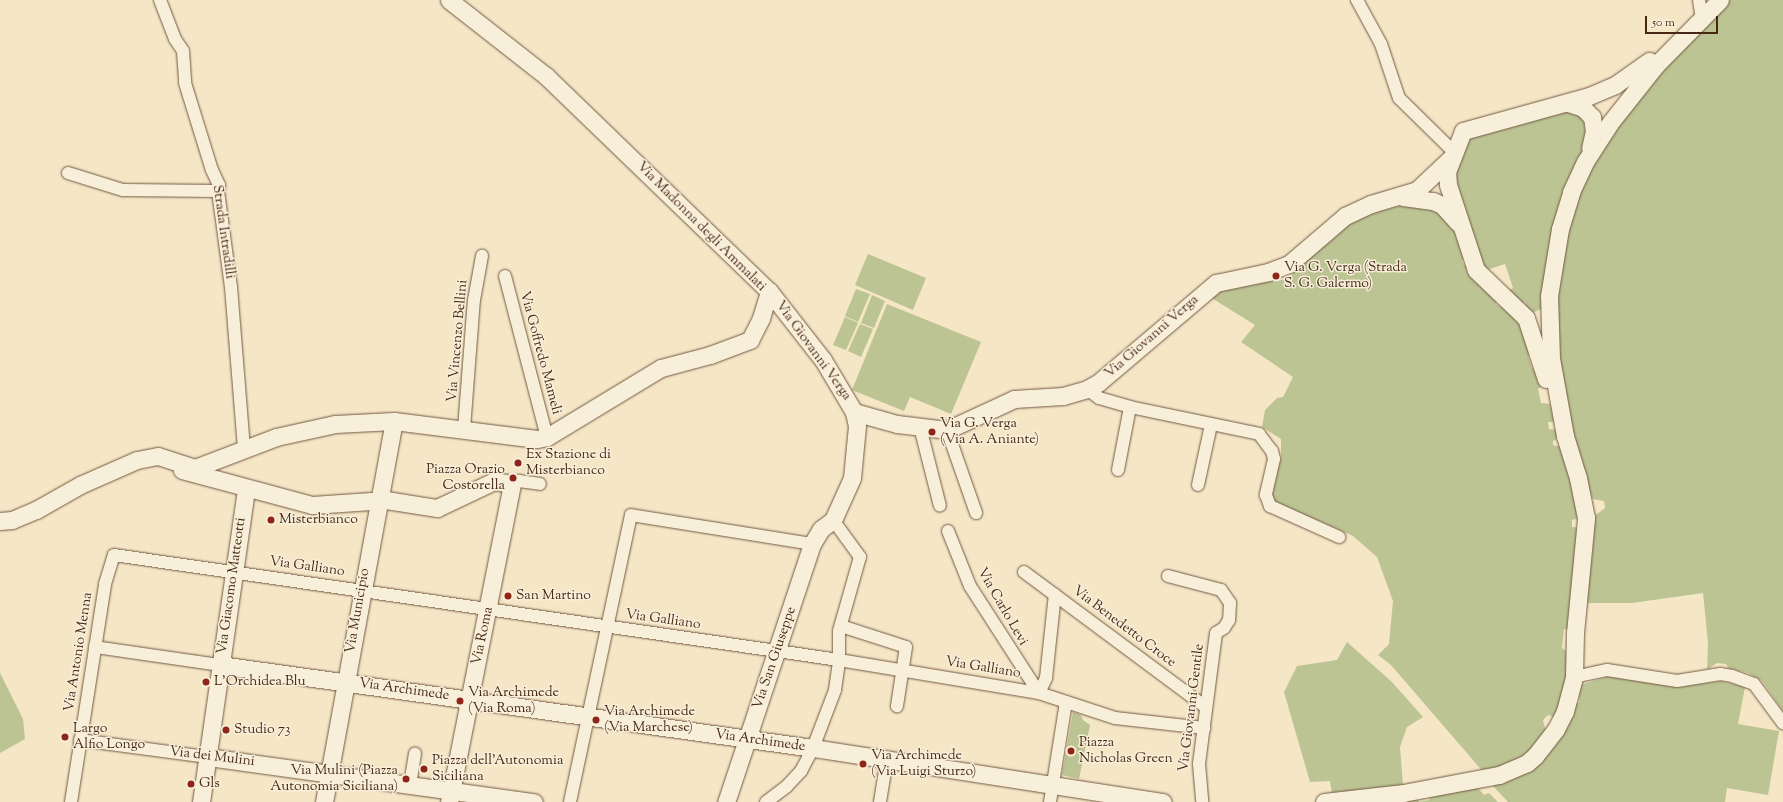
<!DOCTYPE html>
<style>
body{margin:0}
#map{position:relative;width:1783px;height:802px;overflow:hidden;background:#f5e6c6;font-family:"Sorts Mill Goudy",serif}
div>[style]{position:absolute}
.green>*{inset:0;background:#bcc494}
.roads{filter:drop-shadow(0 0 1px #725841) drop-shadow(0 0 1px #725841)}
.street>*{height:12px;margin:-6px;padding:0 6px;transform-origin:6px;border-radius:6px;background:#f8efda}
.secondary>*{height:17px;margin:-8.5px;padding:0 8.5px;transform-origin:8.5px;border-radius:8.5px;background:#f8efda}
.dots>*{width:11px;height:11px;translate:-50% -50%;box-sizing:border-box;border:2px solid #f8efda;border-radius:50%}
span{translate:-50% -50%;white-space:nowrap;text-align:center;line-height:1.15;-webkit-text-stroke:3px #f8efda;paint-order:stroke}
.street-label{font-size:14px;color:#472815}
.poi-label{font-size:14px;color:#472815}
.left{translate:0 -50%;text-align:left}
.right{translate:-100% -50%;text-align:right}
.scale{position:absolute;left:1645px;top:16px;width:73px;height:18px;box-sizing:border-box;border:2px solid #472815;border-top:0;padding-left:5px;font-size:12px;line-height:14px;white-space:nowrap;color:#472815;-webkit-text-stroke:3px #f8efda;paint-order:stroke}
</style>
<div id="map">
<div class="green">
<div style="clip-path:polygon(1729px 0,1783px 0,1783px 711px,1762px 681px,1748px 673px,1728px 668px,1726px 664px,1717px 663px,1707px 670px,1708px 643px,1703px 593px,1632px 603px,1584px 603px,1593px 517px,1605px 508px,1604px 501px,1593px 499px,1588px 488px,1560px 382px,1555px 300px,1567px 229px,1588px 170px,1639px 92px,1645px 93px,1647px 83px)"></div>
<div style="clip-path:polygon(1572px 108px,1590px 127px,1541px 309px,1528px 315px,1525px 302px,1519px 306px,1504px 293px,1513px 288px,1505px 264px,1483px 271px,1451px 183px,1464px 139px)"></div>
<div style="clip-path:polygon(1415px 202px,1450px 217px,1466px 256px,1462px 260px,1464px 265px,1469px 266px,1466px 270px,1467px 273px,1472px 272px,1497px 301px,1496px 304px,1502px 308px,1504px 306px,1519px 317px,1534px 353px,1528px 355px,1532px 368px,1541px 373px,1543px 385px,1538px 389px,1541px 403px,1550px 404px,1554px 422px,1548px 422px,1549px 429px,1557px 430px,1559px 438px,1553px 441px,1553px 445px,1562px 447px,1580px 518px,1572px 520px,1572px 527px,1581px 528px,1571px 630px,1564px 629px,1562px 648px,1570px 654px,1569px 673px,1557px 718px,1548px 715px,1543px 720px,1546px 732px,1527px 755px,1485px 774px,1391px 665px,1378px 655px,1389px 644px,1393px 601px,1377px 557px,1353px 536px,1271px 500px,1281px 458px,1281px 439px,1262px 427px,1265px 410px,1277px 398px,1283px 397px,1293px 377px,1241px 342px,1255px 325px,1210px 297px,1227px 287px,1290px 279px,1296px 269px,1350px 222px,1378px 211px)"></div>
<div style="clip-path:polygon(868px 254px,926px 278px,913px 310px,855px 285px)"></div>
<div style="clip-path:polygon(856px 289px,870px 294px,858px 322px,845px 316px)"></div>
<div style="clip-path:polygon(872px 295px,885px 301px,874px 328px,861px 323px)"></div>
<div style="clip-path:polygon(887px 304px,981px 342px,951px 414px,910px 397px,904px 411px,852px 390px)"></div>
<div style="clip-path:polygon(845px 317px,858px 323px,846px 350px,833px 345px)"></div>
<div style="clip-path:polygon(860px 324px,873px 329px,861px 357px,848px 351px)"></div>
<div style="clip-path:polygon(1347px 642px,1392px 682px,1423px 717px,1407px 727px,1400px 747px,1403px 786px,1332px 794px,1330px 781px,1310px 782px,1284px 692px,1297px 666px,1337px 660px)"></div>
<div style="clip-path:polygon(0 673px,23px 719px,25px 739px,0 753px)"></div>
<div style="clip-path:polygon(1613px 675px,1678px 687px,1721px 681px,1745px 687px,1738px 724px,1779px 731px,1768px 795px,1727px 788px,1725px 802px,1508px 802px,1493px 786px,1501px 780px,1524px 772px,1527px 774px,1533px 770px,1533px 764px,1573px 704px,1579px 703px,1580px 685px)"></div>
<div style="clip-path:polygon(1073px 712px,1081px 715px,1083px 720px,1090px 725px,1079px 779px,1062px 775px)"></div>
<div style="clip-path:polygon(1472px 786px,1473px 789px,1478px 788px,1484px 795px,1489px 793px,1498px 802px,1373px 802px,1417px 797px,1419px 802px,1429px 800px,1431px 796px)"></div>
</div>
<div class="roads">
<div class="street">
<div style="left:160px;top:0;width:42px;rotate:69deg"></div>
<div style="left:175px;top:39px;width:14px;rotate:56deg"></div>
<div style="left:183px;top:51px;width:32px;rotate:86deg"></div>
<div style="left:185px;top:83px;width:91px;rotate:72.8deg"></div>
<div style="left:212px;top:170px;width:17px;rotate:65deg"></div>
<div style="left:219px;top:185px;width:6px;rotate:99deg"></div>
<div style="left:218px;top:191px;width:97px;rotate:82.3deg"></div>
<div style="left:231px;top:287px;width:163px;rotate:85.4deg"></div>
<div style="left:1357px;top:0;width:50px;rotate:61.4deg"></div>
<div style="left:1381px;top:44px;width:57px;rotate:71.6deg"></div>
<div style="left:1399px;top:98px;width:77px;rotate:44.5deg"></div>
<div style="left:1699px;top:0;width:18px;rotate:81deg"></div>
<div style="left:68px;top:173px;width:58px;rotate:17.2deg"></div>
<div style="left:123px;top:190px;width:95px;rotate:0.6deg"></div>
<div style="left:505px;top:276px;width:166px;rotate:75.4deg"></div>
<div style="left:1087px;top:389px;width:15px;rotate:37deg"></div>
<div style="left:1099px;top:398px;width:32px;rotate:16deg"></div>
<div style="left:1130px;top:407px;width:132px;rotate:11.8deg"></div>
<div style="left:1259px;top:434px;width:21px;rotate:53deg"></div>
<div style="left:1272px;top:451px;width:8px;rotate:76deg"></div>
<div style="left:1274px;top:459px;width:37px;rotate:103deg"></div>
<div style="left:1266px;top:495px;width:12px;rotate:70deg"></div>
<div style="left:1270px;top:506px;width:76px;rotate:24.2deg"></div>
<div style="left:920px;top:427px;width:81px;rotate:75.8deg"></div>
<div style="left:464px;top:429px;width:129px;rotate:-85.6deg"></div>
<div style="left:474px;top:300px;width:45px;rotate:-79.7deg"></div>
<div style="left:947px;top:430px;width:88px;rotate:70.7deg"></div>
<div style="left:1118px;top:470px;width:64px;rotate:-79.2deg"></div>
<div style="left:512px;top:484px;width:8px;rotate:-23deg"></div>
<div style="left:519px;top:481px;width:21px;rotate:8deg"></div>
<div style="left:1198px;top:485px;width:61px;rotate:-77.8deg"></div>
<div style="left:948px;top:531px;width:59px;rotate:68.2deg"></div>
<div style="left:970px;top:586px;width:127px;rotate:57.2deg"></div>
<div style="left:1039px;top:693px;width:17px;rotate:-65deg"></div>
<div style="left:1046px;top:678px;width:84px;rotate:-83.9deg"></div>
<div style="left:1024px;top:572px;width:227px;rotate:36.6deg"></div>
<div style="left:1168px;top:576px;width:55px;rotate:14.8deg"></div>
<div style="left:1221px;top:590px;width:16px;rotate:55deg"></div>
<div style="left:1230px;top:603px;width:17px;rotate:93deg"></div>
<div style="left:1229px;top:620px;width:9px;rotate:122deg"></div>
<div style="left:1224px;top:628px;width:9px;rotate:148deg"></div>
<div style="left:1216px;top:633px;width:132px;rotate:97.4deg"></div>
<div style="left:1199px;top:764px;width:38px;rotate:85deg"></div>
<div style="left:841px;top:626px;width:68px;rotate:17.9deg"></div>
<div style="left:906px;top:647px;width:60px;rotate:98.7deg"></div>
<div style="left:95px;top:647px;width:126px;rotate:8.2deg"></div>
<div style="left:1574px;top:677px;width:34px;rotate:-12deg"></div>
<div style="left:1607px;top:670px;width:71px;rotate:8.9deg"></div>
<div style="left:1677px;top:681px;width:44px;rotate:-9.2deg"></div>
<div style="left:1720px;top:674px;width:12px;rotate:9deg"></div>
<div style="left:1732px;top:676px;width:23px;rotate:20deg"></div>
<div style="left:1754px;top:684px;width:49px;rotate:53.4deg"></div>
<div style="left:80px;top:740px;width:129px;rotate:7.6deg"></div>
<div style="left:410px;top:785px;width:32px;rotate:-81deg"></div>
<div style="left:71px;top:802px;width:221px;rotate:-81.1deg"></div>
<div style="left:105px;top:584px;width:30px;rotate:-73deg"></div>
<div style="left:114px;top:555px;width:733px;rotate:8.24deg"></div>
<div style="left:839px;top:660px;width:203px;rotate:9.4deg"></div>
<div style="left:1039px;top:693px;width:80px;rotate:18.2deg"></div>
<div style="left:1115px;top:718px;width:90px;rotate:6.4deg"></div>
<div style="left:570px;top:802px;width:293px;rotate:-78deg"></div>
<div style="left:631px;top:515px;width:183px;rotate:9.1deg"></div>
<div style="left:766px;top:802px;width:26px;rotate:-37deg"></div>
<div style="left:787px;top:786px;width:21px;rotate:-47deg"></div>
<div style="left:801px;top:771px;width:26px;rotate:-62deg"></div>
<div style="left:813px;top:748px;width:62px;rotate:-69.2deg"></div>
<div style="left:835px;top:690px;width:30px;rotate:-82deg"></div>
<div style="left:839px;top:660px;width:29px;rotate:-90deg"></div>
<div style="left:839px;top:631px;width:77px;rotate:-74.2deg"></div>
<div style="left:860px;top:557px;width:46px;rotate:-126.1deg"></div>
<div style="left:880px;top:802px;width:44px;rotate:-80.8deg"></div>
<div style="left:1050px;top:802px;width:101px;rotate:-80.9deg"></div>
</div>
<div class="secondary">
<div style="left:449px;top:0;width:123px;rotate:38.1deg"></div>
<div style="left:546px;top:76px;width:310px;rotate:44deg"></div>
<div style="left:769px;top:291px;width:88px;rotate:52deg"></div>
<div style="left:823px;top:360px;width:61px;rotate:59.2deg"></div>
<div style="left:854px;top:412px;width:14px;rotate:78deg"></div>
<div style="left:857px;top:426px;width:52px;rotate:95.5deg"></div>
<div style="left:852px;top:478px;width:46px;rotate:114.3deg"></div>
<div style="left:833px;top:520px;width:15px;rotate:143deg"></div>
<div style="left:821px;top:529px;width:17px;rotate:121deg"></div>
<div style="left:812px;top:544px;width:272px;rotate:108.4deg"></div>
<div style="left:1568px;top:103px;width:16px;rotate:18deg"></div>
<div style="left:1583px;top:108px;width:13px;rotate:45deg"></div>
<div style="left:1592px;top:117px;width:14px;rotate:82deg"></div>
<div style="left:1594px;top:131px;width:17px;rotate:103deg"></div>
<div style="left:1403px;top:197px;width:30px;rotate:8deg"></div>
<div style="left:1433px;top:201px;width:10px;rotate:24deg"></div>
<div style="left:1442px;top:205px;width:24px;rotate:48deg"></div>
<div style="left:1546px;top:379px;width:64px;rotate:-108.2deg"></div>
<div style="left:1526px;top:318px;width:69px;rotate:-136.2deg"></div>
<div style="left:1476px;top:270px;width:89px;rotate:-108.2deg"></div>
<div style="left:1448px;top:185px;width:13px;rotate:-94deg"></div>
<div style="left:1447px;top:172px;width:44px;rotate:-68.7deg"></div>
<div style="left:1463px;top:131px;width:131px;rotate:-15.5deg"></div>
<div style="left:1589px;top:96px;width:28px;rotate:-23deg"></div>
<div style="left:1615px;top:85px;width:42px;rotate:-35.2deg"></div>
<div style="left:854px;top:412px;width:45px;rotate:15.6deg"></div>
<div style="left:897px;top:424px;width:50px;rotate:6.8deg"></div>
<div style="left:947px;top:430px;width:74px;rotate:-24.8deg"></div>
<div style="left:1014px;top:399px;width:49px;rotate:-3.5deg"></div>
<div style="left:1063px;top:396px;width:25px;rotate:-16deg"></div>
<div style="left:1087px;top:389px;width:13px;rotate:-29deg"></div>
<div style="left:1098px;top:383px;width:155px;rotate:-40.3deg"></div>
<div style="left:1216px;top:283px;width:53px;rotate:-11.9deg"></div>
<div style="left:1268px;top:272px;width:22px;rotate:-21deg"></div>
<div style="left:1289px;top:264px;width:74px;rotate:-40.6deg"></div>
<div style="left:1345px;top:216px;width:29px;rotate:-25deg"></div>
<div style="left:1371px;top:204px;width:48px;rotate:-16.9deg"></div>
<div style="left:1417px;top:190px;width:47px;rotate:-43.3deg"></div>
<div style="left:182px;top:470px;width:135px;rotate:15.1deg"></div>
<div style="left:312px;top:505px;width:74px;rotate:-3.9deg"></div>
<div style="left:386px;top:500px;width:52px;rotate:8.9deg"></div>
<div style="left:437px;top:508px;width:63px;rotate:-25.3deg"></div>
<div style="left:494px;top:481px;width:18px;rotate:9deg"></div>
<div style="left:512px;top:484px;width:324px;rotate:101.2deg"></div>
<div style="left:0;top:521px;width:12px;rotate:-5deg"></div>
<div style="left:12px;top:520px;width:26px;rotate:-23deg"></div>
<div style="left:36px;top:510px;width:51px;rotate:-29.6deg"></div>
<div style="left:80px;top:485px;width:62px;rotate:-23.7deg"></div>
<div style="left:137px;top:460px;width:21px;rotate:-11deg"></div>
<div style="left:158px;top:456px;width:39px;rotate:18deg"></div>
<div style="left:195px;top:468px;width:87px;rotate:-20.9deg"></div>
<div style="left:276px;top:437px;width:60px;rotate:-12.4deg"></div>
<div style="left:335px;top:424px;width:59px;rotate:-2.9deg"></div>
<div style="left:394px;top:421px;width:144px;rotate:7.2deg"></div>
<div style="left:537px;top:439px;width:10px;rotate:-11deg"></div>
<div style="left:547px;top:437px;width:133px;rotate:-31.2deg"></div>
<div style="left:661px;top:368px;width:51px;rotate:-14.9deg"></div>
<div style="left:710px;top:355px;width:43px;rotate:-20.6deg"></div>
<div style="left:750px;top:340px;width:25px;rotate:-63deg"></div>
<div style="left:761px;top:318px;width:28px;rotate:-73deg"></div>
<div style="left:220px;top:665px;width:599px;rotate:7.97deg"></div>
<div style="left:813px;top:748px;width:354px;rotate:8.8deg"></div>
<div style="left:208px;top:757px;width:329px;rotate:7.9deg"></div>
<div style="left:201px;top:802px;width:317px;rotate:-81.8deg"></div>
<div style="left:324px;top:802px;width:387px;rotate:-79.6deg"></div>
<div style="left:1324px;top:802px;width:80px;rotate:-6.5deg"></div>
<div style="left:1403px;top:793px;width:98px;rotate:-10.6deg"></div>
<div style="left:1499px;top:775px;width:30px;rotate:-23deg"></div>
<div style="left:1527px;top:763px;width:11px;rotate:-41deg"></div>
<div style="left:1535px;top:756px;width:34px;rotate:-52deg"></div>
<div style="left:1556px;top:729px;width:20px;rotate:-63deg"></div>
<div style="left:1565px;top:711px;width:35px;rotate:-75deg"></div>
<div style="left:1574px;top:677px;width:44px;rotate:-88.7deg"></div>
<div style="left:1575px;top:633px;width:116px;rotate:-84.5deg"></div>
<div style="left:1586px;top:518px;width:41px;rotate:-101.3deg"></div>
<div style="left:1578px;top:478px;width:44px;rotate:-107.2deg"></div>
<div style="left:1565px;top:436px;width:79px;rotate:-100.2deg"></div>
<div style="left:1551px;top:358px;width:62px;rotate:-91.8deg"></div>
<div style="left:1549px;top:296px;width:68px;rotate:-80.7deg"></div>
<div style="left:1560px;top:229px;width:39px;rotate:-73deg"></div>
<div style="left:1571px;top:192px;width:33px;rotate:-65deg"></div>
<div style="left:1585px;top:162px;width:46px;rotate:-57.3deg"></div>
<div style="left:1610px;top:123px;width:74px;rotate:-51.6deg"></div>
<div style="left:1656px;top:65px;width:91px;rotate:-45.4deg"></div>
</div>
</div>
<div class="dots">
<div style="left:1276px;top:276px;background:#8f2418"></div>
<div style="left:932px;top:432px;background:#8f2418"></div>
<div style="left:518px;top:463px;background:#8f2418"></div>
<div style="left:513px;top:478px;background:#8f2418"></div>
<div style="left:271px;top:520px;background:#8f2418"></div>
<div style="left:508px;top:596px;background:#8f2418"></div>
<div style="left:206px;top:682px;background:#8f2418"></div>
<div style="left:460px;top:701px;background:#8f2418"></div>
<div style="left:596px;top:720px;background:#8f2418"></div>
<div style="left:226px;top:730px;background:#8f2418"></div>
<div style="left:65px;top:737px;background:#8f2418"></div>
<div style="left:1071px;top:751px;background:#8f2418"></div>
<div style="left:863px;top:764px;background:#8f2418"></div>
<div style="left:424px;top:769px;background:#8f2418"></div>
<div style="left:406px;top:779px;background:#8f2418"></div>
<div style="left:191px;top:784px;background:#8f2418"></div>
</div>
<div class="street-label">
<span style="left:701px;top:227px;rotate:45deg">Via Madonna degli Ammalati</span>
<span style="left:223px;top:232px;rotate:82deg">Strada Intradilli</span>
<span style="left:1152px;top:337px;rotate:-41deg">Via Giovanni Verga</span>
<span style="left:458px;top:341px;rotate:-85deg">Via Vincenzo Bellini</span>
<span style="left:813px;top:351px;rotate:54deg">Via Giovanni Verga</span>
<span style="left:540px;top:353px;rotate:75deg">Via Goffredo Mameli</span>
<span style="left:307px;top:567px;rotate:8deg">Via Galliano</span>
<span style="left:232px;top:586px;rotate:-82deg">Via Giacomo Matteotti</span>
<span style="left:1002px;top:607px;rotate:60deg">Via Carlo Levi</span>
<span style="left:358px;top:611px;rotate:-80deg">Via Municipio</span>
<span style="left:663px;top:620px;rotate:8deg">Via Galliano</span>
<span style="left:1124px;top:627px;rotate:37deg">Via Benedetto Croce</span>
<span style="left:483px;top:636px;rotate:-78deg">Via Roma</span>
<span style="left:79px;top:652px;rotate:-81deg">Via Antonio Menna</span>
<span style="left:775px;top:658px;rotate:-71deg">Via San Giuseppe</span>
<span style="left:983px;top:668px;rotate:9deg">Via Galliano</span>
<span style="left:404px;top:690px;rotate:8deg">Via Archimede</span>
<span style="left:1192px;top:708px;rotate:-83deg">Via Giovanni Gentile</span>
<span style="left:760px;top:741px;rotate:8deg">Via Archimede</span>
<span style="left:212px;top:757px;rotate:7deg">Via dei Mulini</span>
</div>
<div class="poi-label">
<span class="left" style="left:1284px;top:276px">Via G. Verga (Strada<br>S. G. Galermo)</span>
<span class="left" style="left:940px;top:432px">Via G. Verga<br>(Via A. Aniante)</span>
<span class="left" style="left:526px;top:463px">Ex Stazione di<br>Misterbianco</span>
<span class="right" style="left:505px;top:478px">Piazza Orazio<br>Costorella</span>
<span class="left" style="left:279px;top:520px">Misterbianco</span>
<span class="left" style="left:516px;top:596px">San Martino</span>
<span class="left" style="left:214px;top:682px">L'Orchidea Blu</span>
<span class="left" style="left:468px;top:701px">Via Archimede<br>(Via Roma)</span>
<span class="left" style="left:604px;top:720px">Via Archimede<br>(Via Marchese)</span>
<span class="left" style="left:73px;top:737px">Largo<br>Alfio Longo</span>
<span class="left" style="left:234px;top:730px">Studio 73</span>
<span class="left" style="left:1079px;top:751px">Piazza<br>Nicholas Green</span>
<span class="left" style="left:871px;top:764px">Via Archimede<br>(Via Luigi Sturzo)</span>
<span class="left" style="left:432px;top:769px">Piazza dell'Autonomia<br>Siciliana</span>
<span class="right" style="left:398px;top:779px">Via Mulini (Piazza<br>Autonomia Siciliana)</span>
<span class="left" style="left:199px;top:784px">Gls</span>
</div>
<div class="scale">50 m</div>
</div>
